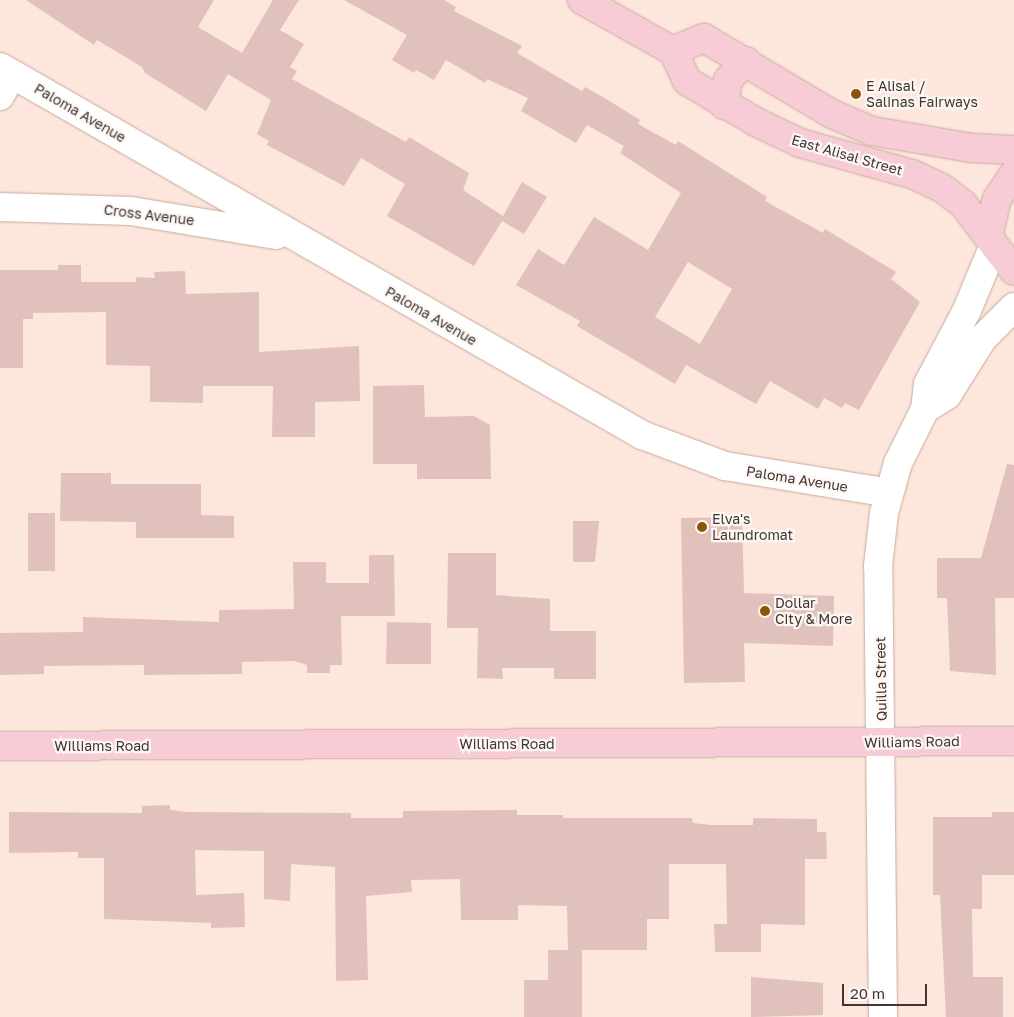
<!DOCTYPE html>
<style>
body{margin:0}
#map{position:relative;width:1014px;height:1017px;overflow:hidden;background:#fde6db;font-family:"Golos Text",sans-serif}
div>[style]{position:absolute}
.building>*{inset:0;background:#e1c1bc}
.roads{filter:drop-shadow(0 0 1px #c7ab9e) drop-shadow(0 0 1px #c7ab9e)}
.street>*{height:28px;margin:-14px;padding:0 14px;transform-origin:14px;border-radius:14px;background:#fff}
.secondary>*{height:28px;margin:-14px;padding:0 14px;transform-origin:14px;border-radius:14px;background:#f7ccd7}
.dots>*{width:14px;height:14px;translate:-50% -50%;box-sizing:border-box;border:2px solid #fdf7f5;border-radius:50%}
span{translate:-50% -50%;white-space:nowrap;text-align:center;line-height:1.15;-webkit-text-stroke:4.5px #fdf7f5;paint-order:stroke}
.poi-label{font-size:14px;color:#413631}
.left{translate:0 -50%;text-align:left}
.street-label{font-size:14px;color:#413631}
.scale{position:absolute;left:842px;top:984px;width:85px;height:22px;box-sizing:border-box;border:2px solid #413631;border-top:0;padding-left:6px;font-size:15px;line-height:18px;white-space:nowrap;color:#413631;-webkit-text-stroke:4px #fdf7f5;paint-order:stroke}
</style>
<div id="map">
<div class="building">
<div style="clip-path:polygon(26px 0,214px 0,198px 27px,242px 53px,273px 0,299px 0,280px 30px,304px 44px,290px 67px,297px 71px,292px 79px,406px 142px,409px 137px,469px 173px,463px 190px,503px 216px,522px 182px,547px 197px,524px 234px,502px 221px,474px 266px,387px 216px,405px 184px,361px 158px,344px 186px,267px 145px,269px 141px,257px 134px,271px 100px,228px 74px,206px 111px,145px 73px,142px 67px,97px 40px,94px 45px)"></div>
<div style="clip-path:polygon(evenodd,344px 0,444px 0,456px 7px,454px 11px,522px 46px,517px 53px,582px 91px,585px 87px,603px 97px,640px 120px,638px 124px,676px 145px,678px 141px,767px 197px,765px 201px,823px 233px,825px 229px,896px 272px,891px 279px,920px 302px,859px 410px,845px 403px,842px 408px,824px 398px,818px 409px,770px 381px,756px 404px,686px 365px,675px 384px,577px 326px,580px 321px,516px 285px,538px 249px,564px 265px,594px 217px,648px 250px,681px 193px,620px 153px,624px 146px,587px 125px,576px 143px,521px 111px,528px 98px,487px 79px,485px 83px,446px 60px,434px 80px,416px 70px,414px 73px,392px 60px,407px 35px,344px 0,688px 262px,732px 289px,700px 344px,655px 317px,688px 262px)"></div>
<div style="clip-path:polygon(58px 265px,81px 265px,81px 282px,136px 282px,136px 277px,155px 278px,154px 272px,185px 271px,186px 294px,259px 292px,259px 352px,359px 346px,360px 401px,315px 402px,315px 437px,272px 437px,273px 386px,203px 386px,203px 403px,150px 402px,150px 366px,106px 365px,106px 312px,33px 313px,33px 319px,23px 319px,23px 368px,0 368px,0 270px,58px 270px)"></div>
<div style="clip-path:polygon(424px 385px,425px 417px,474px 416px,490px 425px,491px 479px,417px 479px,417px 464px,373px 464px,373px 386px)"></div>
<div style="clip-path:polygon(1007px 464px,1014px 465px,1014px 598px,995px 598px,996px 675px,950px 671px,947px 598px,937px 598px,937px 558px,981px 558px)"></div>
<div style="clip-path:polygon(61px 473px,111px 473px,111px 484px,201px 484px,201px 515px,234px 516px,234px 538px,136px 538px,136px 522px,60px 521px)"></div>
<div style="clip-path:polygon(28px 513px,55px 513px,55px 571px,28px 571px)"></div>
<div style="clip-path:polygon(742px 517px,744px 593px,834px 596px,833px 646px,744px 643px,745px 682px,684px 683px,681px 518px)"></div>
<div style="clip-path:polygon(573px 521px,599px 521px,595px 562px,573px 562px)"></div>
<div style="clip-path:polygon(448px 553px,496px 553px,496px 595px,550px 599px,550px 631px,596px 631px,596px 679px,554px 679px,554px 668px,502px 668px,503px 679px,477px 678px,478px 628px,447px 628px)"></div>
<div style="clip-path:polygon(369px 555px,394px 555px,395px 616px,341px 616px,342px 665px,330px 665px,330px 673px,307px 673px,307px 665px,295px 661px,242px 662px,242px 674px,144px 675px,144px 665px,44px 666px,44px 674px,0 675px,0 633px,83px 632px,83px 617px,219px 622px,219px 610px,294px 609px,293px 562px,326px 562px,326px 583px,369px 583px)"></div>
<div style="clip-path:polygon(387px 622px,431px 623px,431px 664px,386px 664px)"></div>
<div style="clip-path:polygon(170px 805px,170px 810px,186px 812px,351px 813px,351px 818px,403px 818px,403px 811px,517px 810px,517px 815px,563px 815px,563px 818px,692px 818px,693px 823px,710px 825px,753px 825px,753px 818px,817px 819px,817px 832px,826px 832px,827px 859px,805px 859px,805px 925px,761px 924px,761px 952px,715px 952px,714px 924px,727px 924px,726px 864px,669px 864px,669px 919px,647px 919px,647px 950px,582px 950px,582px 1017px,524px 1017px,524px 980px,548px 980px,548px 950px,568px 950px,567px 906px,518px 905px,518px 920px,461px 920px,460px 879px,411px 880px,412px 892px,366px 896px,368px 980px,336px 981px,335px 867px,291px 864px,290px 901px,264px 899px,264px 851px,195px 850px,196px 895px,244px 893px,245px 927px,211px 928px,211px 923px,104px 919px,104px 858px,78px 858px,78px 852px,9px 853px,9px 812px,142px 813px,142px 806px)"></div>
<div style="clip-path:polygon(992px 812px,1014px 812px,1014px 875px,982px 875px,982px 909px,972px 909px,973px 977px,1003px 977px,1003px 1017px,946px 1017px,940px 895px,933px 895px,933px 817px,992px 817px)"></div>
<div style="clip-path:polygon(751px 977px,823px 983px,823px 1015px,751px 1017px)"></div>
</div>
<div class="roads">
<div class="street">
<div style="left:0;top:67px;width:740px;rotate:29.82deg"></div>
<div style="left:642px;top:435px;width:89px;rotate:20.5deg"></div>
<div style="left:725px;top:466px;width:166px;rotate:9.3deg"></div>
<div style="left:0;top:96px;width:25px;rotate:-61deg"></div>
<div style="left:0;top:207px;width:131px;rotate:1.7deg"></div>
<div style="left:131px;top:211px;width:147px;rotate:9.4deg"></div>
<div style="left:925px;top:409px;width:26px;rotate:-32deg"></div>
<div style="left:947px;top:395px;width:67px;rotate:-57.7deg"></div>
<div style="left:983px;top:338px;width:44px;rotate:-45deg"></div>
<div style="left:883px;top:1017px;width:451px;rotate:-90.6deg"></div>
<div style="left:878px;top:566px;width:53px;rotate:-83.5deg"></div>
<div style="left:884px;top:513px;width:52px;rotate:-74.4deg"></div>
<div style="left:898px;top:463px;width:60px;rotate:-63.4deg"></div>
<div style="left:925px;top:409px;width:25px;rotate:-83deg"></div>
<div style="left:928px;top:384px;width:84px;rotate:-62.2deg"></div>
<div style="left:967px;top:310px;width:70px;rotate:-67.4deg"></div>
</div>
<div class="secondary">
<div style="left:582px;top:0;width:104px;rotate:29.3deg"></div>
<div style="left:673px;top:51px;width:33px;rotate:65deg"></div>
<div style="left:687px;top:81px;width:80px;rotate:30.7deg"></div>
<div style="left:756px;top:122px;width:49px;rotate:25.5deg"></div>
<div style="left:800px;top:143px;width:116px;rotate:15.5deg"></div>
<div style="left:912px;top:174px;width:33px;rotate:25deg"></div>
<div style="left:942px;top:188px;width:26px;rotate:37deg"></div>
<div style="left:963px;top:204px;width:84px;rotate:52.7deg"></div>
<div style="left:673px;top:51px;width:34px;rotate:-23deg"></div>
<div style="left:704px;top:38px;width:149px;rotate:30.7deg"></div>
<div style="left:832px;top:114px;width:43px;rotate:23deg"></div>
<div style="left:872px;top:131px;width:100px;rotate:9.7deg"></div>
<div style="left:971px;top:148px;width:43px;rotate:2.7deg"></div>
<div style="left:724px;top:105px;width:25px;rotate:-81deg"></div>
<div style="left:728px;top:80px;width:26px;rotate:-47deg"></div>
<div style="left:988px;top:237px;width:39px;rotate:-77deg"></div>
<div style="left:997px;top:199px;width:30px;rotate:-56deg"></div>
<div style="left:0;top:746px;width:1014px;rotate:-0.28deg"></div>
</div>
</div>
<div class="dots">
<div style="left:856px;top:94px;background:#8c5509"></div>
<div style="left:702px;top:527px;background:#8c5509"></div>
<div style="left:765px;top:611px;background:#8c5509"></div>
</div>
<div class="poi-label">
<span class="left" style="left:866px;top:94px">E Alisal /<br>Salinas Fairways</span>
<span class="left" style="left:712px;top:527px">Elva's<br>Laundromat</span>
<span class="left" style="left:775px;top:611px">Dollar<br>City &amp; More</span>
</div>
<div class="street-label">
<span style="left:80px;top:113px;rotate:30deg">Paloma Avenue</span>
<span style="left:847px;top:155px;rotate:16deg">East Alisal Street</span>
<span style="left:149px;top:215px;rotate:7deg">Cross Avenue</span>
<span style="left:431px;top:316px;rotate:30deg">Paloma Avenue</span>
<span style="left:797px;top:479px;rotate:9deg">Paloma Avenue</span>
<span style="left:881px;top:679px;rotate:-91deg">Quilla Street</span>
<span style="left:912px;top:742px;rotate:-1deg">Williams Road</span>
<span style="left:507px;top:744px">Williams Road</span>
<span style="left:102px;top:746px">Williams Road</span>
</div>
<div class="scale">20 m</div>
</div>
